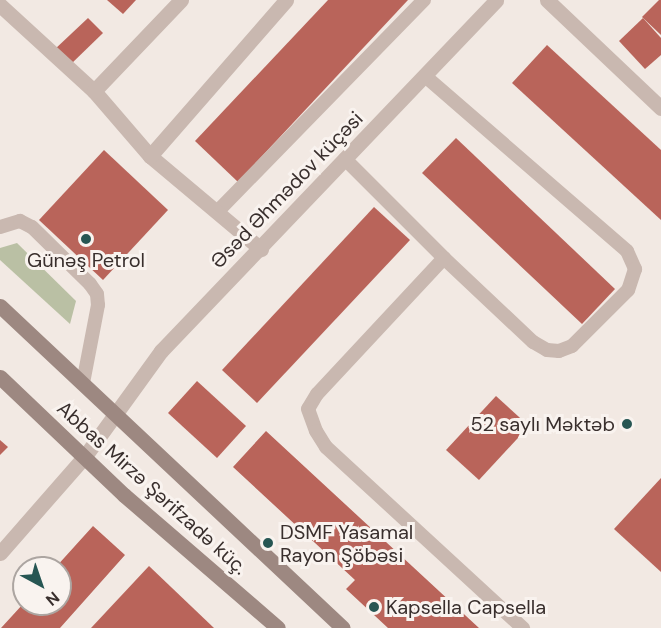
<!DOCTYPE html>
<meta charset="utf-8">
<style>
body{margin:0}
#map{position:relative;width:661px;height:628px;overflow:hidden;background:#f2e9e3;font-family:"DM Sans",sans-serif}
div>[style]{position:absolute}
.green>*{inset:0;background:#bac0a4}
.building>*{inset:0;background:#b9645a}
.service>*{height:14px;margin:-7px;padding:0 7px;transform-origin:7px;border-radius:7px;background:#c9b8b0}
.minor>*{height:15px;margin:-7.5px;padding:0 7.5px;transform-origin:7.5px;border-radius:7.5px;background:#c9b8b0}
.tertiary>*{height:15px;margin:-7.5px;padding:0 7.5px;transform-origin:7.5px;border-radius:7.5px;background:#c9b8b0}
.secondary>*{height:15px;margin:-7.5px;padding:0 7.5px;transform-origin:7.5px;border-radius:7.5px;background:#9d8881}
.dots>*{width:16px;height:16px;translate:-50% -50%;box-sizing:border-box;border:3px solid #f9f3ef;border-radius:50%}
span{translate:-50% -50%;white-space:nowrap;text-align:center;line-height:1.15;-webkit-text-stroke:6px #f9f3ef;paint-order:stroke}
.street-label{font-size:20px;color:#392f2d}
.poi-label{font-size:20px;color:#392f2d}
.right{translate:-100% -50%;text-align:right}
.left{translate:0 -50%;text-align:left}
.north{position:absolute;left:12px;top:556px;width:60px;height:60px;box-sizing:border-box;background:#f9f3ef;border:2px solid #aca5a1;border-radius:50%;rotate:140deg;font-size:16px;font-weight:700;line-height:24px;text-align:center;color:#392f2d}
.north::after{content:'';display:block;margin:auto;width:21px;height:27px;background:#275653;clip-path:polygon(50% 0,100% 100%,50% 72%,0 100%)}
</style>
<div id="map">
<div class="green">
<div style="clip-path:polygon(17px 243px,76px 301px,70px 324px,0 260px,0 248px)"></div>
</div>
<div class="building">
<div style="clip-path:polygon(107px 0,136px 0,123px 14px)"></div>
<div style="clip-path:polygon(328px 0,408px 0,238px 182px,195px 141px)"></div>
<div style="clip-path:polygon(659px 0,661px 0,661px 35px,642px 17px)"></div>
<div style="clip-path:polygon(88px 18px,103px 33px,69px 66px,54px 50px)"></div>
<div style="clip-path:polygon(643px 18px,661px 38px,661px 55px,645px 69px,619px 41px)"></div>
<div style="clip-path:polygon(547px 45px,661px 150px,661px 220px,512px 83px)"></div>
<div style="clip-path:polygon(456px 138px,615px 289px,582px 324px,422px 173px)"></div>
<div style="clip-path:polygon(104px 150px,168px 210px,103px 280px,39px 220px)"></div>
<div style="clip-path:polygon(374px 207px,410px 240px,257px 403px,222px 370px)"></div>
<div style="clip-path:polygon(197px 381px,246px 426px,217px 458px,168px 413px)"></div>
<div style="clip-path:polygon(496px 396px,529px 426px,479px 480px,446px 450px)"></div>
<div style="clip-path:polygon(266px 431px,479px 628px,388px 628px,346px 589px,355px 580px,233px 467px)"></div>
<div style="clip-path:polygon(0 440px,8px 447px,0 455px)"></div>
<div style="clip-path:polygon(661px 478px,661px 572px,614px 529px)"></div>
<div style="clip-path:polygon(93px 526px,125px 555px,60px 628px,1px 628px,23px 604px,60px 604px,60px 568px,55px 568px)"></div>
<div style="clip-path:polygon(149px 566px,214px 628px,91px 628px)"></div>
</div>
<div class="service">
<div style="left:425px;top:76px;width:267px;rotate:40.9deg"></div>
<div style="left:627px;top:251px;width:20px;rotate:66deg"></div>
<div style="left:635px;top:269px;width:22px;rotate:108deg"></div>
<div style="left:628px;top:290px;width:79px;rotate:135deg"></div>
<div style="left:572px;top:346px;width:14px;rotate:159deg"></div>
<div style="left:559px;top:351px;width:12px;rotate:-175deg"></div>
<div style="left:547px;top:350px;width:16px;rotate:-150deg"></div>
<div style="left:533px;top:342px;width:122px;rotate:-136.7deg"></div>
<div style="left:345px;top:159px;width:140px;rotate:45deg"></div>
<div style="left:444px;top:258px;width:186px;rotate:133deg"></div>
<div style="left:317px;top:394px;width:17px;rotate:121deg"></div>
<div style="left:308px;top:409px;width:23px;rotate:70deg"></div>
<div style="left:316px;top:431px;width:19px;rotate:58deg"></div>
<div style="left:326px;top:447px;width:268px;rotate:42.6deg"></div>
<div style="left:218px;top:211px;width:295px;rotate:-45.7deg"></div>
<div style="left:0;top:227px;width:21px;rotate:-17deg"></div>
<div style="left:20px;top:221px;width:13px;rotate:27deg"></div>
<div style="left:32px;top:227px;width:81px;rotate:44.5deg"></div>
<div style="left:90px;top:284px;width:12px;rotate:55deg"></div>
<div style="left:97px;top:294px;width:11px;rotate:85deg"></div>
<div style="left:98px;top:305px;width:79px;rotate:100.9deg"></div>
</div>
<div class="minor">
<div style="left:547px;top:0;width:157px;rotate:43.5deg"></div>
<div style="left:0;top:5px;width:127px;rotate:42.5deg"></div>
<div style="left:94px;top:91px;width:86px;rotate:49.3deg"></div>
<div style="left:150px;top:156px;width:145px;rotate:40deg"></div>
<div style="left:94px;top:91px;width:126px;rotate:-46.3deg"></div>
<div style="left:150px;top:156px;width:207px;rotate:-48.9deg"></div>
</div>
<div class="tertiary">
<div style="left:0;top:553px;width:129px;rotate:-48.8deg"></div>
<div style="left:85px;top:456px;width:130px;rotate:-54.1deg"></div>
<div style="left:161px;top:351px;width:485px;rotate:-46.3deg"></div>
</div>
<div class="secondary">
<div style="left:0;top:306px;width:470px;rotate:43.2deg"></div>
<div style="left:0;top:377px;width:171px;rotate:43.6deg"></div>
<div style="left:124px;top:495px;width:203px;rotate:40.8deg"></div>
</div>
<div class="dots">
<div style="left:86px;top:239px;background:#275653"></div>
<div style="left:627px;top:424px;background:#275653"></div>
<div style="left:268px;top:543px;background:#275653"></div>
<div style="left:374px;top:607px;background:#275653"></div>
</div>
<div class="street-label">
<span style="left:287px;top:190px;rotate:-46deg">Əsəd Əhmədov küçəsi</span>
<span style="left:152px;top:488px;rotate:42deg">Abbas Mirzə Şərifzadə küç.</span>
</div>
<div class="poi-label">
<span style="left:86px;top:260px">Günəş Petrol</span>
<span class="right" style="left:615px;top:424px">52 saylı Məktəb</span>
<span class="left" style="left:280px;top:544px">DSMF Yasamal<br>Rayon Şöbəsi</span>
<span class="left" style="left:386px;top:607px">Kapsella Capsella</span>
</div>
<div class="north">N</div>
</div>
